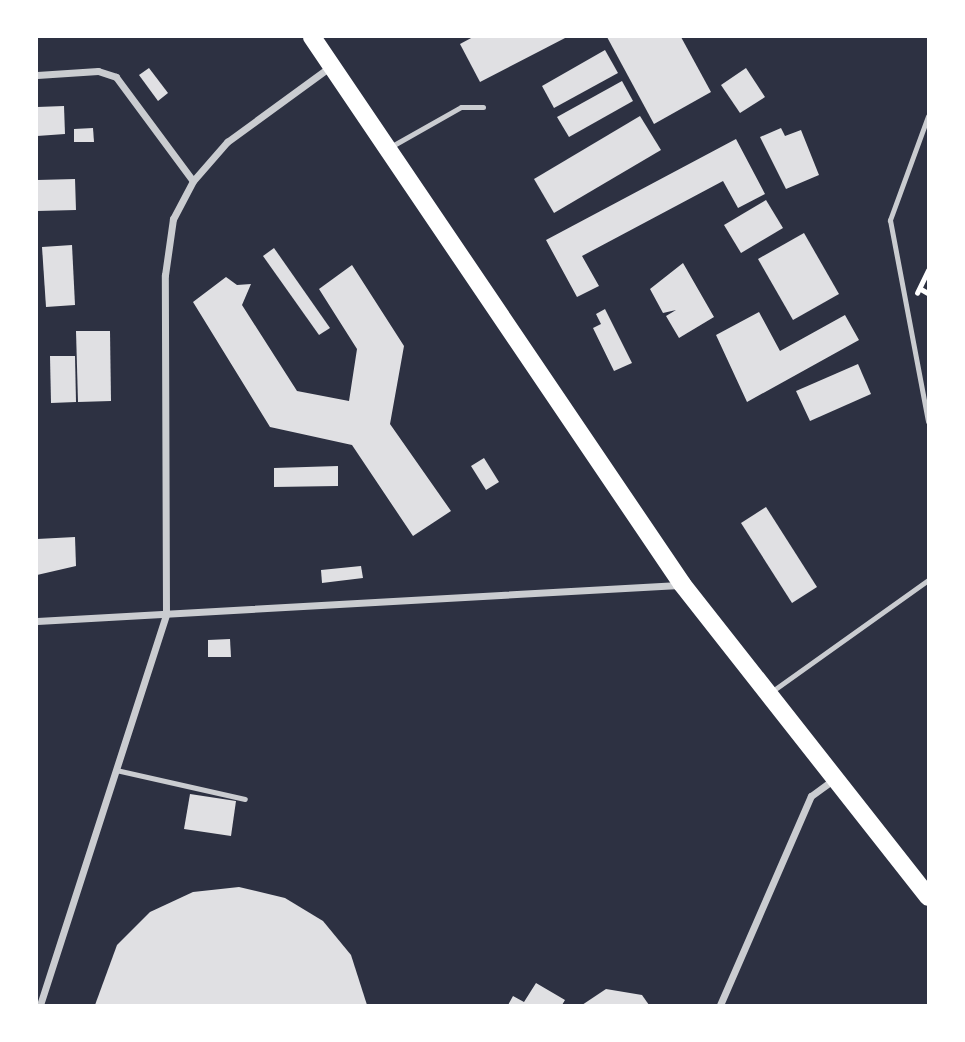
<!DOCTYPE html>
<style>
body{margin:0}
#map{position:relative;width:965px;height:1042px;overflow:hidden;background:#2d3142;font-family:"Noto Sans",sans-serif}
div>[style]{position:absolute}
.building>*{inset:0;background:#e0e0e3}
.path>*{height:4.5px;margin:-2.25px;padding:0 2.25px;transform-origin:2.25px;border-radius:2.25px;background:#fff}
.service>*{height:5px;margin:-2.5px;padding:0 2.5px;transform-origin:2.5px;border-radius:2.5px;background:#caccd0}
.minor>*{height:7px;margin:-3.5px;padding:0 3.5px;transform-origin:3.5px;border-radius:3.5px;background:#caccd0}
.primary>*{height:18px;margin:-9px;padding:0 9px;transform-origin:9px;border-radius:9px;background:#fff}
span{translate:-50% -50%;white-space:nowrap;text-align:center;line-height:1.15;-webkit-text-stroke:5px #fff;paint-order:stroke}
.frame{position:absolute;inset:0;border:38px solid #fff;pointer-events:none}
</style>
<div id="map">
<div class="building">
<div style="clip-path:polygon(473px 37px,567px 37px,480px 82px,460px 44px)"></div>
<div style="clip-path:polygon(607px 37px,681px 37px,711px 92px,654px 124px)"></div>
<div style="clip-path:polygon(605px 50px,618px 73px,554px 108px,542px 86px)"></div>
<div style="clip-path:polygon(149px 68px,168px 93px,158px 101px,139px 75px)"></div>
<div style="clip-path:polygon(746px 68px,765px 97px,740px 113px,721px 85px)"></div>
<div style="clip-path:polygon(622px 81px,633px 101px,569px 137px,557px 117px)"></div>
<div style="clip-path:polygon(64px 106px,65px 134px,37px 136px,37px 107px)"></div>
<div style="clip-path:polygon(640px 116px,661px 150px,554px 213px,534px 179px)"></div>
<div style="clip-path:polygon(93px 128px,94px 142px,74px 142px,74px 129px)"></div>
<div style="clip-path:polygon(781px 128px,785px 136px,801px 130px,819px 175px,786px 189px,760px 137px)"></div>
<div style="clip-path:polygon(736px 139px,765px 194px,738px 208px,723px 181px,582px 256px,599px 286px,577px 297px,546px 240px)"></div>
<div style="clip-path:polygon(75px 179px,76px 210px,37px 211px,37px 180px)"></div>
<div style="clip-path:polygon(766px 200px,783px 228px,741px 253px,724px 225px)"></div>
<div style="clip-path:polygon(804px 233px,839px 294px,793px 320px,758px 259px)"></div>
<div style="clip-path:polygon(72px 245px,75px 305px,46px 307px,42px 247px)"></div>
<div style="clip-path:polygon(274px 248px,330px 328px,319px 335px,263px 256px)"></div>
<div style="clip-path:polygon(683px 263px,714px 317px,679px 338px,666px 316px,676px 310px,663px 313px,650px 289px)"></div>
<div style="clip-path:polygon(352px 265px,404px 346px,390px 424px,451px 511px,413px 536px,352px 445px,270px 427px,193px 302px,226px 277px,237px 285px,251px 284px,242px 305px,297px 391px,349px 401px,357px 349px,319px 289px)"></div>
<div style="clip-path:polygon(605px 309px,632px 363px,614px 371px,593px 328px,601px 324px,596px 314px)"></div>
<div style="clip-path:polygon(759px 312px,780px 351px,845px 315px,859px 340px,747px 402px,716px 335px)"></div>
<div style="clip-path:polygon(76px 331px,110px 331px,111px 401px,78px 402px)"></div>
<div style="clip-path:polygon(50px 356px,75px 356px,76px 402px,51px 403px)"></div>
<div style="clip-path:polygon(858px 364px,871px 394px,810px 421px,796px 391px)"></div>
<div style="clip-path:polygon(484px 458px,499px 482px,486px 490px,471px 466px)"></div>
<div style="clip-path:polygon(338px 466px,338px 486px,274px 487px,274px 468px)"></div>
<div style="clip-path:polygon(766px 507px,817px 587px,792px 603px,741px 523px)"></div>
<div style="clip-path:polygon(75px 537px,76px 566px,37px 575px,37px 539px)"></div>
<div style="clip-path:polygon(361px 566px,363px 578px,322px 583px,321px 570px)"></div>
<div style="clip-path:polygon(230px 639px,231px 657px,208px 657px,208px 640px)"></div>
<div style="clip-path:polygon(190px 794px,236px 801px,231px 836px,184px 829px)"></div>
<div style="clip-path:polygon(239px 887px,285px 898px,323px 921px,351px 955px,367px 1005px,95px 1005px,117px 945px,150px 912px,193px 892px)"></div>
<div style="clip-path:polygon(536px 983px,565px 1000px,562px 1005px,508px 1005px,513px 996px,524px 1002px)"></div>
<div style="clip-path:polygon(606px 989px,642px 995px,649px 1005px,582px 1005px)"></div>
</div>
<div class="path">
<div style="left:921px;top:289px;width:8px;rotate:30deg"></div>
<div style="left:917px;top:293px;width:25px;rotate:-64deg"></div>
</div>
<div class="service">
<div style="left:928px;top:116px;width:111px;rotate:110.1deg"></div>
<div style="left:890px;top:220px;width:205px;rotate:79.3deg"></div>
<div style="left:392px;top:146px;width:79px;rotate:-29.5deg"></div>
<div style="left:461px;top:107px;width:22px"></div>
<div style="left:771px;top:692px;width:193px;rotate:-35.5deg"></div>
<div style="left:116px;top:770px;width:132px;rotate:12.7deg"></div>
</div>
<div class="minor">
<div style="left:37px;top:75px;width:61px;rotate:-3.8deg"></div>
<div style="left:98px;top:71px;width:19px;rotate:18deg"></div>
<div style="left:116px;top:77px;width:129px;rotate:53.5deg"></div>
<div style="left:37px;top:621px;width:643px;rotate:-3.21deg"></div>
<div style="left:40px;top:1005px;width:411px;rotate:-72.1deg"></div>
<div style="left:166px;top:614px;width:339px;rotate:-90.2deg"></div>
<div style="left:165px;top:275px;width:57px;rotate:-81.9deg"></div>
<div style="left:173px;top:219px;width:43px;rotate:-62.2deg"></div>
<div style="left:193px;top:181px;width:52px;rotate:-48.9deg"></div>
<div style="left:227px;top:142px;width:127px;rotate:-36.1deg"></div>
<div style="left:720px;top:1005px;width:228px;rotate:-66.5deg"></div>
<div style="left:811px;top:796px;width:29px;rotate:-36deg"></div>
</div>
<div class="primary">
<div style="left:312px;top:37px;width:660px;rotate:55.92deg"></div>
<div style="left:682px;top:584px;width:398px;rotate:51.8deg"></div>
</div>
<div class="frame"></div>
</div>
